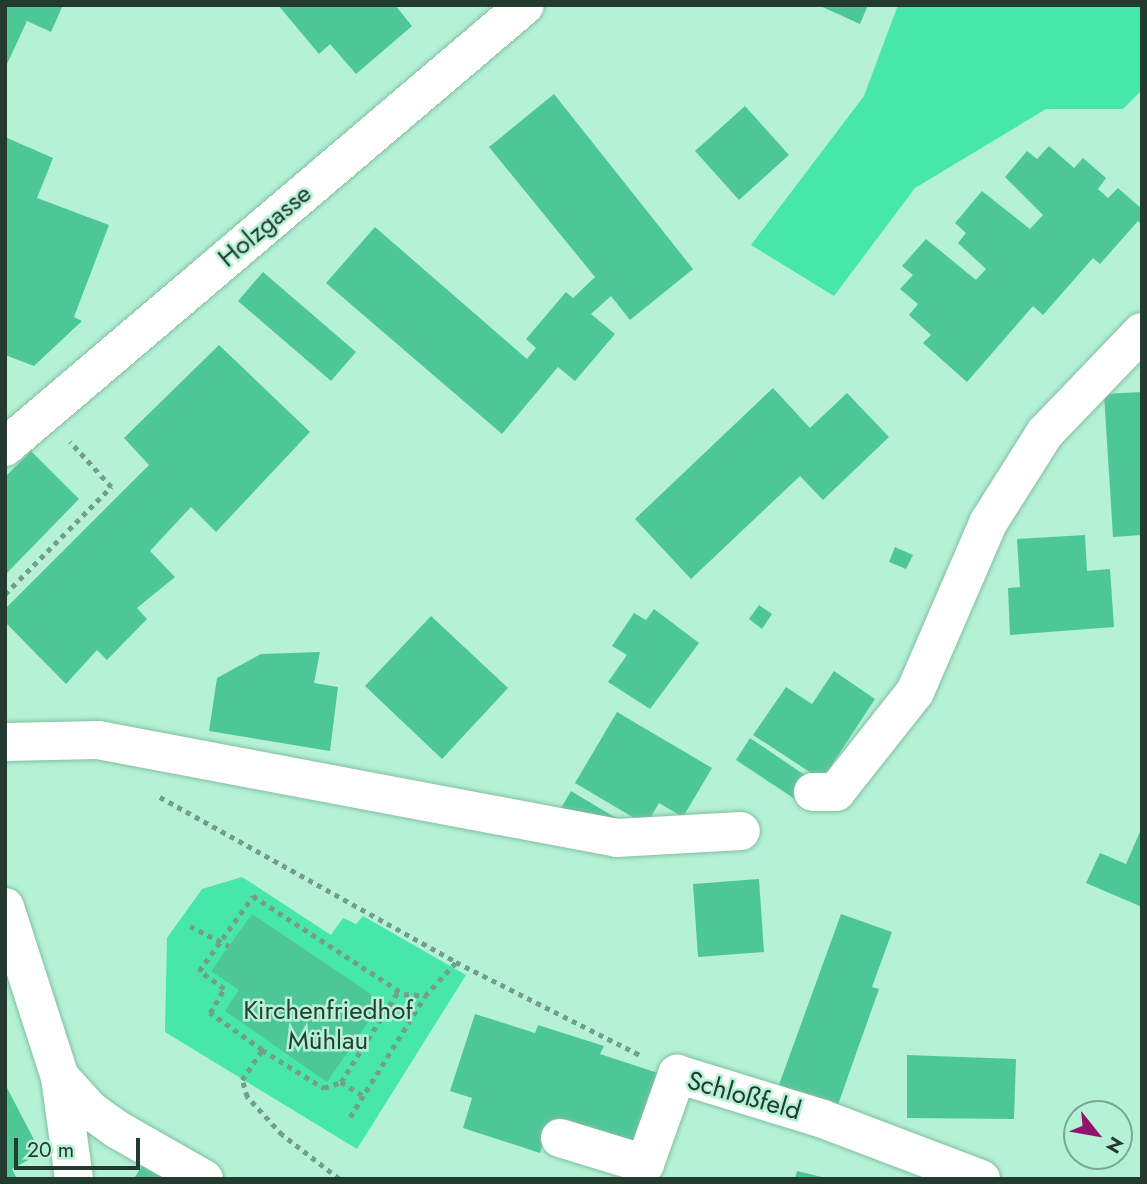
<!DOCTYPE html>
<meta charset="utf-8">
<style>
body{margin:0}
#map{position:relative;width:1147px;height:1184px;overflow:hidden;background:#b5f2d5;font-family:Jost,sans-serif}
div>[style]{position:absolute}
.green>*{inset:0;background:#47e6a9}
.building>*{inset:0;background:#4ec796}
.path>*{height:4.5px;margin-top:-2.25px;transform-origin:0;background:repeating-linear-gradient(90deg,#729e8a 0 5px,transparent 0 10px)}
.roads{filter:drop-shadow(0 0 2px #82bea1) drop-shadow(0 0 2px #82bea1)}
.minor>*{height:38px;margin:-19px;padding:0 19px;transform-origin:19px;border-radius:19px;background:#fff}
span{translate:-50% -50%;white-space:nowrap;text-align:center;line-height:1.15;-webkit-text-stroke:5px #b5f2d5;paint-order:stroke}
.street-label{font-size:26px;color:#223a2f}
.park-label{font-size:26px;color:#263f33}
.frame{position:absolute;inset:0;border:7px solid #223a2f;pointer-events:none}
.north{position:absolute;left:1063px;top:1100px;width:70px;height:70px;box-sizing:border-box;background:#b5f2d5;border:2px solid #7aa893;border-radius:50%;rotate:121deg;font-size:19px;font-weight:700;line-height:28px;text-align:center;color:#223a2f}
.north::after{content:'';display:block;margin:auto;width:24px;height:32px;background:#93146f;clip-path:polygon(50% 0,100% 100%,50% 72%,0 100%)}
.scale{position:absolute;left:14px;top:1138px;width:126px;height:32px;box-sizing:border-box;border:4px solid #223a2f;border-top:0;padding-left:9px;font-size:21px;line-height:24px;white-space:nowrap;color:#223a2f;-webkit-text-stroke:5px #b5f2d5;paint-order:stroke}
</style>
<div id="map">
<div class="green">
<div style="clip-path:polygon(898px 5px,1141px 5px,1142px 90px,1123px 109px,1046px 109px,915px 188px,834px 296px,751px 245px,864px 96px)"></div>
<div style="clip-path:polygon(242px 877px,331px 935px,343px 918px,356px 924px,363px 916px,466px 975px,357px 1149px,165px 1032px,167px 938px,202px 889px)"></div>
</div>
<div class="building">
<div style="clip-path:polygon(5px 5px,63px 5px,51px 32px,27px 21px,7px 64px)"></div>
<div style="clip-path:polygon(278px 5px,395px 5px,412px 26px,356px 74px,330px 44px,319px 54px)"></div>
<div style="clip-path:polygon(818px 5px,868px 5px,860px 24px)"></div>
<div style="clip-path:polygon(554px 94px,693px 269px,630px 320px,611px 296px,591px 314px,615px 334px,575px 381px,558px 367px,502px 434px,326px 283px,375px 227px,527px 359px,536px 348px,526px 339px,566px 292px,573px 298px,595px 277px,489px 147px)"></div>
<div style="clip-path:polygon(745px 106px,789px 155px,739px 200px,695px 151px)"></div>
<div style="clip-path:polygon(5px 137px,53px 158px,37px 198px,109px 225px,74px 317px,82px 321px,34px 366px,5px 355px)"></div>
<div style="clip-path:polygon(1049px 146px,1074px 168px,1083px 158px,1106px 178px,1098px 189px,1108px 198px,1118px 188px,1142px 209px,1142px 225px,1138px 221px,1100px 264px,1093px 258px,1043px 315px,1033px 306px,967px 382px,923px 343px,931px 335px,909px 315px,918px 304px,900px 289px,913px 275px,902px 266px,926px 239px,976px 280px,986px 269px,958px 243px,966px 233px,955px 223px,982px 191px,1030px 229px,1043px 215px,1005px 177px,1027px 151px,1037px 159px)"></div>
<div style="clip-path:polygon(263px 272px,356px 352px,331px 381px,238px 301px)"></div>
<div style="clip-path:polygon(219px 345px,310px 432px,216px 532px,191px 507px,150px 551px,175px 577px,137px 608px,147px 619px,107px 660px,97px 650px,66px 684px,5px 622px,5px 609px,149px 465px,124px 438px)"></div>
<div style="clip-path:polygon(773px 388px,810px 428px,847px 393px,889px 437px,823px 500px,800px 476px,691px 579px,635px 519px)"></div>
<div style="clip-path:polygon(1142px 392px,1142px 535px,1113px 537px,1104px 394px)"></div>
<div style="clip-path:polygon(31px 451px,79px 499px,5px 575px,5px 477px)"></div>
<div style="clip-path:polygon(1085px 535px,1087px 571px,1110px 569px,1114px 627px,1010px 635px,1008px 588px,1020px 587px,1017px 539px)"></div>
<div style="clip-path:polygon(895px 547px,913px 555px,906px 569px,889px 562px)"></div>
<div style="clip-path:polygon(759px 605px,772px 614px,762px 629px,749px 619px)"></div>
<div style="clip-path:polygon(654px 609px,699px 643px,650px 709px,608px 682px,627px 655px,612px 646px,634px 613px,646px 620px)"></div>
<div style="clip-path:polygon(431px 616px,508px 688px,442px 759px,365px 686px)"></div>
<div style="clip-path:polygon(320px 652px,314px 683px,338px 687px,330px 751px,209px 731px,217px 678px,261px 654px)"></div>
<div style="clip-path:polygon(834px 671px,875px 699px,822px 780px,753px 735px,786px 687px,812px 704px)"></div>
<div style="clip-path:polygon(617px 712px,712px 768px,683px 817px,659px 803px,646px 825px,575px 783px)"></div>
<div style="clip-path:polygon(750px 738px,818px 784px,804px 805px,736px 760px)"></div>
<div style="clip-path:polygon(571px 791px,616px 818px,606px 834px,553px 822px)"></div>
<div style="clip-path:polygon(1142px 827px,1142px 907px,1086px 883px,1100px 853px,1126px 864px)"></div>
<div style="clip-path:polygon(759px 879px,764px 952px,698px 957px,693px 884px)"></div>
<div style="clip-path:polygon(252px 914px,371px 994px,376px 1011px,327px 1082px,225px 1011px,239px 990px,211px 971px)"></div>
<div style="clip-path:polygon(841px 914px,892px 932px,872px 987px,879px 989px,835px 1113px,776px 1093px)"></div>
<div style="clip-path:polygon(475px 1014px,535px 1033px,538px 1025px,604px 1046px,600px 1054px,661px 1074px,637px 1148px,551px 1120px,540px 1153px,463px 1128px,472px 1098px,450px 1091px)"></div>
<div style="clip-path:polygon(907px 1055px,1016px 1059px,1014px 1119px,907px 1118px)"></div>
<div style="clip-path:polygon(5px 1084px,41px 1153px,12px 1169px,17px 1179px,5px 1179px)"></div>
<div style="clip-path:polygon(146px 1159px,177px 1179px,128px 1179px,135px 1177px)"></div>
<div style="clip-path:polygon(797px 1171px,826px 1178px,826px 1179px,795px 1179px)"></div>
</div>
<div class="path">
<div style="left:5px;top:594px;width:151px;rotate:-45.3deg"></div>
<div style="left:111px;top:487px;width:61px;rotate:-132.3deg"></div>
<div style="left:160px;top:797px;width:339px;rotate:29.1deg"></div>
<div style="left:456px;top:962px;width:208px;rotate:26.8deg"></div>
<div style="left:190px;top:926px;width:44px;rotate:27.1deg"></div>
<div style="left:262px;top:1050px;width:73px;rotate:31.5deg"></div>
<div style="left:324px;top:1088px;width:18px;rotate:-19deg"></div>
<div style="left:341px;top:1082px;width:109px;rotate:-57.8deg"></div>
<div style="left:341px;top:1082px;width:26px;rotate:32deg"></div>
<div style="left:350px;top:1117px;width:142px;rotate:-58.2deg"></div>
<div style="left:339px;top:1179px;width:72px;rotate:-142.3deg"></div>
<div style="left:282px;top:1135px;width:52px;rotate:-132.6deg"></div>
<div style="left:247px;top:1097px;width:18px;rotate:-106deg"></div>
<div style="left:242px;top:1080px;width:36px;rotate:-56deg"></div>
<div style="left:262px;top:1050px;width:64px;rotate:-144.6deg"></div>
<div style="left:210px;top:1013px;width:28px;rotate:-60deg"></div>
<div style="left:224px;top:989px;width:31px;rotate:-144deg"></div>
<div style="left:199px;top:971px;width:92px;rotate:-54.2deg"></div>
<div style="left:253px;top:896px;width:180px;rotate:33deg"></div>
<div style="left:404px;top:994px;width:21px;rotate:5deg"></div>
<div style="left:425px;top:996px;width:46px;rotate:-47.6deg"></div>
</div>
<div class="roads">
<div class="minor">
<div style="left:5px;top:447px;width:682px;rotate:-40.36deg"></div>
<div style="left:5px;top:742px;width:93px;rotate:-1.2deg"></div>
<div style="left:98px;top:740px;width:528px;rotate:10.69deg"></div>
<div style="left:617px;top:838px;width:124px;rotate:-3.2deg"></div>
<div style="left:813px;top:792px;width:23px"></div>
<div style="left:836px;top:792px;width:127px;rotate:-51.7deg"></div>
<div style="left:915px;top:692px;width:184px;rotate:-66.6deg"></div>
<div style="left:988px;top:523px;width:107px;rotate:-57.7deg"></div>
<div style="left:1045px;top:433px;width:140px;rotate:-46.2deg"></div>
<div style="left:5px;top:907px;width:179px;rotate:72.1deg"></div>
<div style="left:60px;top:1077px;width:45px;rotate:47.7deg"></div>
<div style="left:90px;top:1110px;width:34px;rotate:36deg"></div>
<div style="left:118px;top:1130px;width:99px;rotate:29.7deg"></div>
<div style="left:60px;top:1077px;width:103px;rotate:82.2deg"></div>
<div style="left:560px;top:1138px;width:89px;rotate:17deg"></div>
<div style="left:645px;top:1164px;width:96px;rotate:-70.4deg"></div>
<div style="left:677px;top:1074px;width:153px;rotate:17.1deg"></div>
<div style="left:823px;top:1119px;width:169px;rotate:20.8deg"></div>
</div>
</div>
<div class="street-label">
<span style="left:265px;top:226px;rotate:-40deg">Holzgasse</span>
<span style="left:744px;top:1096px;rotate:16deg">Schloßfeld</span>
</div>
<div class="park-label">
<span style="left:328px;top:1026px">Kirchenfriedhof<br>Mühlau</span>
</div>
<div class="frame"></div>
<div class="north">N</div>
<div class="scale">20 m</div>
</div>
